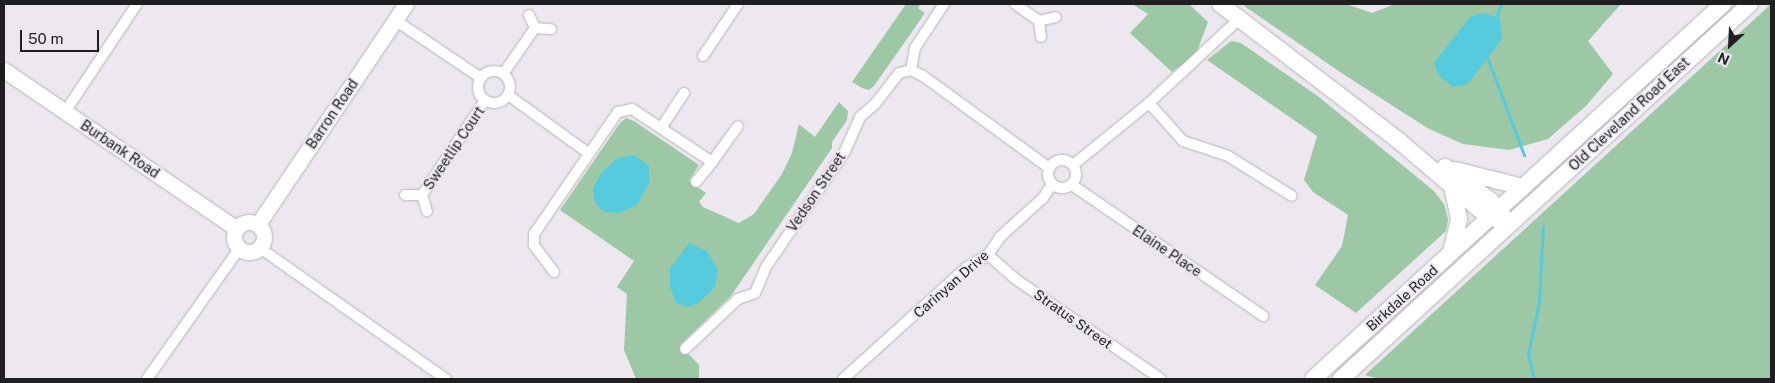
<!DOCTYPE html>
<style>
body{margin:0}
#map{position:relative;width:1775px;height:383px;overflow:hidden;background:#ede8f0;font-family:"Public Sans",sans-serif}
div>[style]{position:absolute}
.green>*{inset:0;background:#9cc8a6}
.water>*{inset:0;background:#56cbdd}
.stream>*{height:3px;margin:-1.5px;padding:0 1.5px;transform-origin:1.5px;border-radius:1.5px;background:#56cbdd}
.roads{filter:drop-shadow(0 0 1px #b8b3ba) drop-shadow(0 0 1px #b8b3ba)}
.street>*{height:10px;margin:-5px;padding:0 5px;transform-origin:5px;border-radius:5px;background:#fff}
.street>.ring{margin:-5px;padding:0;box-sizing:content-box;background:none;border:10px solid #fff;border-radius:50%}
.secondary>*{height:15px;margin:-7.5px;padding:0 7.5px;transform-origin:7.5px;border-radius:7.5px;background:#fff}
.secondary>.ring{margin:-7.5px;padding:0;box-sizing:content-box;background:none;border:15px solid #fff;border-radius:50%}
.primary>*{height:16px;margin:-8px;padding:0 8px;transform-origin:8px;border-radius:8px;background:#fff}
span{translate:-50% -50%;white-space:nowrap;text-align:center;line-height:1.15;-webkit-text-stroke:4px #ede8f0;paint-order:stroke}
.street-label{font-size:14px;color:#1f1e20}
.frame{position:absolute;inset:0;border:5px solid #1f1e20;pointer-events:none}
.north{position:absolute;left:1705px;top:20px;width:50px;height:50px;-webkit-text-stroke:4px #ede8f0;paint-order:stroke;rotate:205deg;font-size:14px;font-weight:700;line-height:20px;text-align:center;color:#1f1e20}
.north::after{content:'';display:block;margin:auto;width:18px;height:22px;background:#1f1e20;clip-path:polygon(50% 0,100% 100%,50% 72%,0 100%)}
.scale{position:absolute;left:20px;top:30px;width:79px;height:22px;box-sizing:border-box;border:2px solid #1f1e20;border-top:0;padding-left:6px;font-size:15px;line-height:18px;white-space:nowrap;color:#1f1e20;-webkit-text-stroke:4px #ede8f0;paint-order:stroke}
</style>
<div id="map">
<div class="green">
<div style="clip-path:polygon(906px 4px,921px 4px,918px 8px,925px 13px,874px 86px,869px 90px,862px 88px,852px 82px)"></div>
<div style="clip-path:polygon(1132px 4px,1189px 4px,1208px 22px,1196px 54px,1172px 72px,1130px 33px,1148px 14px)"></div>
<div style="clip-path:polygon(1246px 4px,1346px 4px,1372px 13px,1395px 4px,1621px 4px,1588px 41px,1613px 74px,1586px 106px,1548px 139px,1509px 150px,1463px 144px,1429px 129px,1343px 74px,1244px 6px)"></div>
<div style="clip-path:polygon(1771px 4px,1771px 379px,1379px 379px,1365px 375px)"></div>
<div style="clip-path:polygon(1231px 41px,1241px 43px,1319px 97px,1434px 191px,1444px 204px,1448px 219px,1446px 231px,1356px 313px,1315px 285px,1342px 246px,1348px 215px,1313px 192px,1304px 180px,1317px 136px,1207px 60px)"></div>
<div style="clip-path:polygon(839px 102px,848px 111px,847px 120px,832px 142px,832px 148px,731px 296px,680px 345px,699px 365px,699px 379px,636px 379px,624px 350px,627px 294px,617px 287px,634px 261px,560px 210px,620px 123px,626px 118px,634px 121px,699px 165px,689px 181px,706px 193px,699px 202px,703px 207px,739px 223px,754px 214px,782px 174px,792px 153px,799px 124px,815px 137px)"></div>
</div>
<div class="water">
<div style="clip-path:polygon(1482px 13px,1500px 18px,1502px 39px,1468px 84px,1453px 87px,1439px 76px,1434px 63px,1470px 17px)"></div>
<div style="clip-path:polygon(634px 155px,649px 166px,649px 183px,637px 205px,619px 213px,604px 212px,595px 203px,593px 188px,602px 172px,618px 158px)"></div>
<div style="clip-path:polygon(689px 243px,707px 251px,718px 270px,715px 287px,699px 303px,687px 307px,676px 303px,670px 287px,670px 269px)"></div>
</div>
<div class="stream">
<div style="left:1495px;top:20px;width:17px;rotate:-69deg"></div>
<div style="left:1487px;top:57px;width:105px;rotate:69.3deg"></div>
<div style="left:1534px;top:379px;width:26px;rotate:-103deg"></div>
<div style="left:1528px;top:354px;width:53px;rotate:-78.1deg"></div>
<div style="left:1539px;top:302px;width:76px;rotate:-87deg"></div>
</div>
<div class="roads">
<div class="street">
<div style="left:1015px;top:4px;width:29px;rotate:35deg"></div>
<div style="left:529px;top:15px;width:14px;rotate:65deg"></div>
<div style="left:535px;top:28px;width:16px;rotate:4deg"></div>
<div style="left:395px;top:20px;width:104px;rotate:34deg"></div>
<div style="left:1041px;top:37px;width:16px;rotate:-97deg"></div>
<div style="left:1039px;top:21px;width:17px;rotate:-13deg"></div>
<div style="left:703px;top:56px;width:63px;rotate:-56.1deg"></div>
<div style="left:911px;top:70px;width:22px;rotate:-80deg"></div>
<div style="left:915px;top:48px;width:53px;rotate:-56.6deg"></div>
<div class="ring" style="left:478px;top:71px;width:22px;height:22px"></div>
<div style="left:503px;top:74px;width:56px;rotate:-55.2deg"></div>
<div style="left:508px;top:95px;width:99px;rotate:35.9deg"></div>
<div style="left:1149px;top:103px;width:51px;rotate:48.2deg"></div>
<div style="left:1183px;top:141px;width:47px;rotate:18.4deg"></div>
<div style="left:1228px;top:156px;width:75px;rotate:32deg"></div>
<div style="left:65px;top:112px;width:130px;rotate:-56.3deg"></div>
<div style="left:661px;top:128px;width:42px;rotate:-56.7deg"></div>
<div class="ring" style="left:1048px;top:160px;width:18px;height:18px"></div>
<div style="left:1073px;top:165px;width:98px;rotate:-39.2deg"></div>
<div style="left:1149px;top:103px;width:119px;rotate:-43deg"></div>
<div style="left:696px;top:182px;width:26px;rotate:-51deg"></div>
<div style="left:1072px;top:185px;width:232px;rotate:34.4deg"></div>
<div style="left:405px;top:195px;width:17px"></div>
<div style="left:422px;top:195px;width:17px;rotate:73deg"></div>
<div style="left:422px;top:195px;width:114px;rotate:-56.4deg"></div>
<div style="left:260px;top:248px;width:228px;rotate:35.2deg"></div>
<div style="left:988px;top:255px;width:35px;rotate:41deg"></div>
<div style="left:1014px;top:278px;width:178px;rotate:34.5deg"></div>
<div style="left:554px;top:272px;width:34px;rotate:-127deg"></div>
<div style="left:534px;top:245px;width:11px;rotate:-90deg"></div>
<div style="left:534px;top:234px;width:148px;rotate:-55.5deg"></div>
<div style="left:618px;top:112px;width:14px;rotate:-12deg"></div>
<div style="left:632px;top:109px;width:96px;rotate:33.5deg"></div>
<div style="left:712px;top:162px;width:44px;rotate:-54.2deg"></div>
<div style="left:685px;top:349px;width:73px;rotate:-43.3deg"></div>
<div style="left:738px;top:299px;width:18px;rotate:-19deg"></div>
<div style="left:755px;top:293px;width:28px;rotate:-67deg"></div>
<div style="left:766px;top:267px;width:140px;rotate:-55.7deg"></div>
<div style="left:845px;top:151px;width:37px;rotate:-66deg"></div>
<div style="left:860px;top:117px;width:20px;rotate:-41deg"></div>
<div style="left:875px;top:104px;width:39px;rotate:-52deg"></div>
<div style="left:899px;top:73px;width:12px;rotate:-14deg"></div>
<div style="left:911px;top:70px;width:13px;rotate:27deg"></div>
<div style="left:923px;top:76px;width:156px;rotate:36.1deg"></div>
<div style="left:147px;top:379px;width:159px;rotate:-54.7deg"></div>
<div style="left:843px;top:379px;width:166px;rotate:-42.1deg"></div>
<div style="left:966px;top:268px;width:26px;rotate:-31deg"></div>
<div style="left:988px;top:255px;width:22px;rotate:-56deg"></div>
<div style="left:1000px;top:237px;width:58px;rotate:-42.2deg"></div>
<div style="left:1043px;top:198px;width:17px;rotate:-57deg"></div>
</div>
<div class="secondary">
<div style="left:4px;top:70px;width:281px;rotate:34.3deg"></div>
<div class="ring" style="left:234px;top:222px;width:15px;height:15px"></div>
<div style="left:258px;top:224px;width:265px;rotate:-56.1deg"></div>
</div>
<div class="primary">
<div style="left:1220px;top:4px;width:225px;rotate:37.4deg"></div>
<div style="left:1399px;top:141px;width:106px;rotate:40.4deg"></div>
<div style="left:1480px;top:210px;width:23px;rotate:29deg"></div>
<div style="left:1445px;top:167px;width:56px;rotate:36.3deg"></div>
<div style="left:1490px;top:200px;width:22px;rotate:51deg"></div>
<div style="left:1455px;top:170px;width:70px;rotate:14deg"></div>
<div style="left:1451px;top:252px;width:34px;rotate:-76deg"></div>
<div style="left:1459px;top:219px;width:34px;rotate:-102deg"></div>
<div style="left:1313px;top:379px;width:556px;rotate:-42.45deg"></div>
<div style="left:1341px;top:379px;width:555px;rotate:-42.52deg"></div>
</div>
</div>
<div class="street-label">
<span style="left:332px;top:114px;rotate:-56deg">Barron Road</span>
<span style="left:1629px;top:114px;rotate:-43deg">Old Cleveland Road East</span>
<span style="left:454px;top:148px;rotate:-56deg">Sweetlip Court</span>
<span style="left:120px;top:149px;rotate:34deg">Burbank Road</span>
<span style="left:816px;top:192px;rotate:-56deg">Vedson Street</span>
<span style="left:1167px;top:251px;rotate:34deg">Elaine Place</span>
<span style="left:951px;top:284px;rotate:-41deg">Carinyan Drive</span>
<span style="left:1402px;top:298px;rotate:-42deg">Birkdale Road</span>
<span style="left:1073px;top:319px;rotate:35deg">Stratus Street</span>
</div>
<div class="frame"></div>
<div class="north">N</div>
<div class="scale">50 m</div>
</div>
